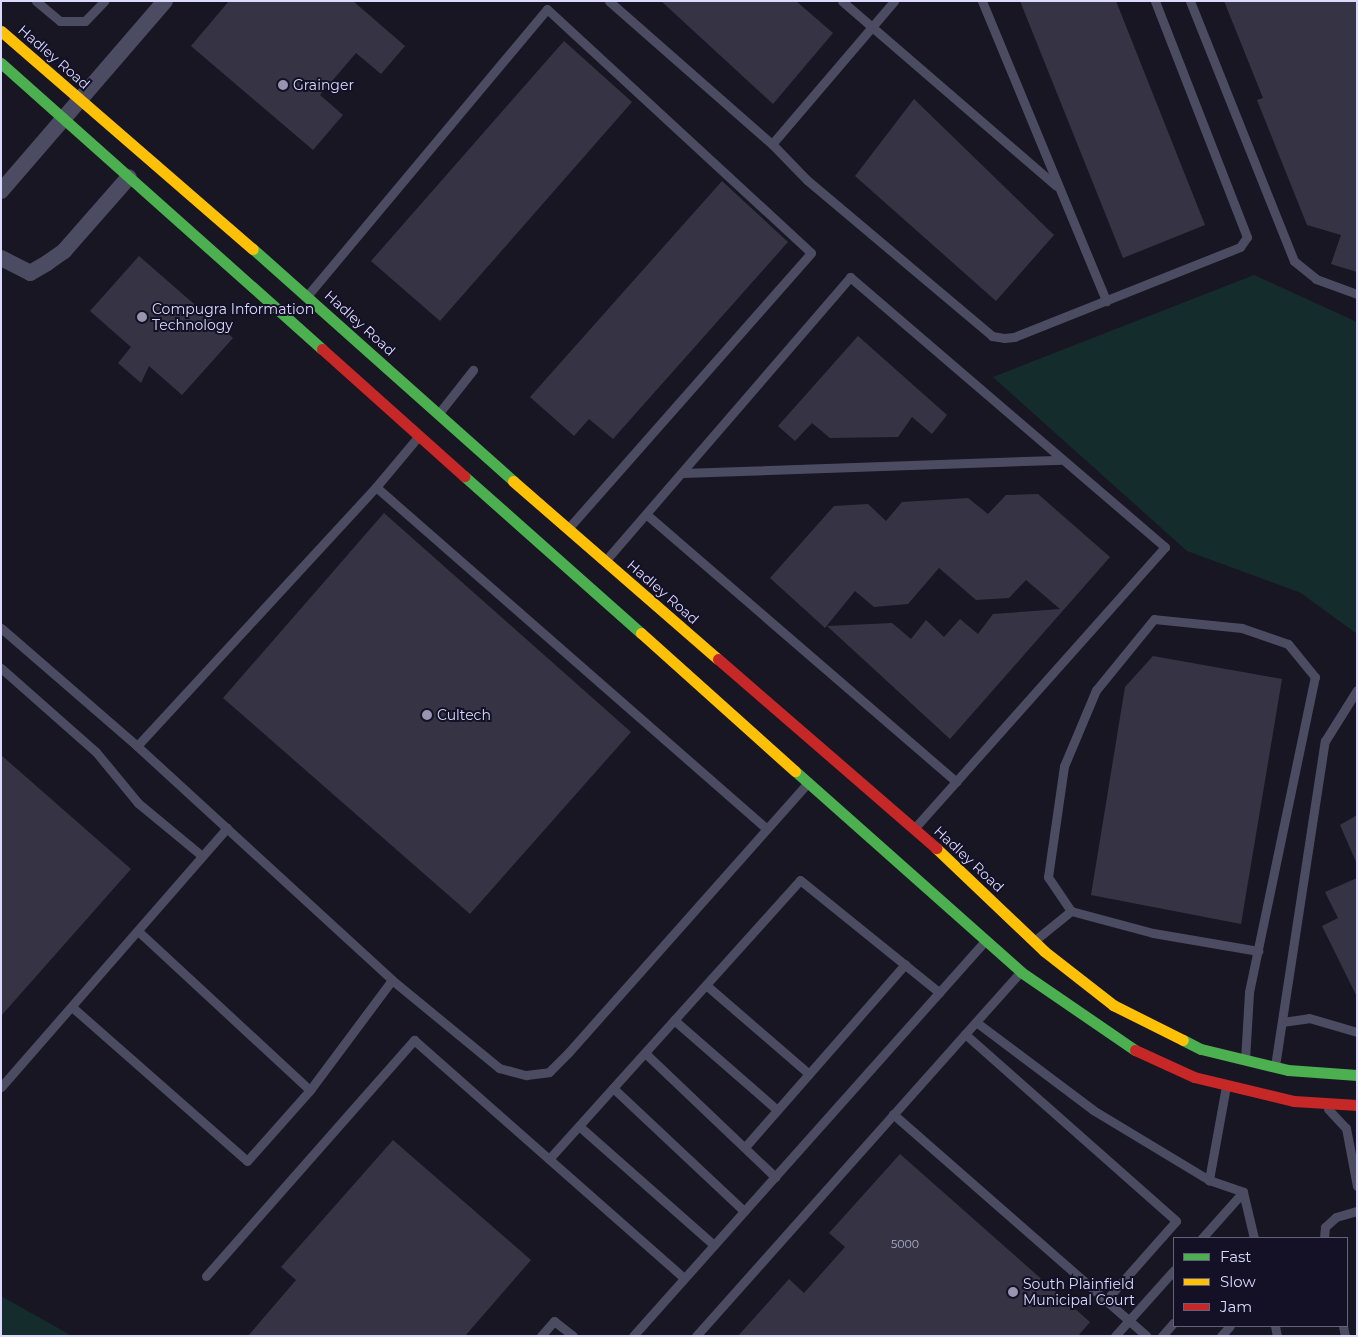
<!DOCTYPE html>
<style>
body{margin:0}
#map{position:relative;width:1358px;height:1337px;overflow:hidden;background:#181622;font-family:Montserrat,sans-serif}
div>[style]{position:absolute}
.green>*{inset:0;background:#152c2c}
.building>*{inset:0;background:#363444}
.lane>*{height:9px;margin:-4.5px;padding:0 4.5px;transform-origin:4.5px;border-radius:4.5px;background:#4b4c62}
.street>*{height:16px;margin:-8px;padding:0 8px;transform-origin:8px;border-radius:8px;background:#4b4c62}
.fast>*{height:11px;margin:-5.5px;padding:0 5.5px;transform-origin:5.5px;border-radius:5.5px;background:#4caf50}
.slow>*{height:11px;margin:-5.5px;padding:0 5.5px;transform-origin:5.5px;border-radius:5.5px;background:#ffc107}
.jam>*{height:11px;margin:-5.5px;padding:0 5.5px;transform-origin:5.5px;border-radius:5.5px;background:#c62828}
.dots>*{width:14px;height:14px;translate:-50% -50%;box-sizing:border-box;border:2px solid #141127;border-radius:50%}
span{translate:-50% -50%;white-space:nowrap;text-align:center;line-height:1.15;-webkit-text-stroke:4px #141127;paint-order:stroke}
.number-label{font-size:11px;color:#b2b0cf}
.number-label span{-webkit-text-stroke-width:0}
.street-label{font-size:14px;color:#dbd9fd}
.poi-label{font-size:14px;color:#dbd9fd}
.left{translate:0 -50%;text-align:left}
.frame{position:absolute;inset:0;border:2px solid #dbd9fd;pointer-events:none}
.legend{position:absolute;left:1173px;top:1237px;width:175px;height:90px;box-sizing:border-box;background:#141127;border:1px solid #64617d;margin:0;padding:6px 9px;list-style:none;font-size:15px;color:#dbd9fd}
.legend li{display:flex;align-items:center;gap:10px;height:25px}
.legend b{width:25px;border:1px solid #64617d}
</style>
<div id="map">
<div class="green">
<div style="clip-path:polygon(1254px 275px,1357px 322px,1357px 634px,1301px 593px,1187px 551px,993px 377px)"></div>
<div style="clip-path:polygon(1px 1296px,72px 1336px,1px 1336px)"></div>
</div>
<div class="building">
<div style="clip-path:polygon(229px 1px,353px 1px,405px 46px,381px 74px,356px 53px,320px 95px,343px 115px,313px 150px,191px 46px)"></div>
<div style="clip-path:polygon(661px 1px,796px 1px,833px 33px,773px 104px)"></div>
<div style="clip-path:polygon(1020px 1px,1116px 1px,1205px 225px,1123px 258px)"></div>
<div style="clip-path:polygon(1224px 1px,1357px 1px,1357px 272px,1331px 264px,1341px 235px,1307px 225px,1257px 100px,1263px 98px)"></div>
<div style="clip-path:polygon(564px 41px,632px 102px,440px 321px,371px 261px)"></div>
<div style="clip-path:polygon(914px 99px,1054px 235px,996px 301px,855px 176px)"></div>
<div style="clip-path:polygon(722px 181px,788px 242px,613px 439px,589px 419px,574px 436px,530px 397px)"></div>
<div style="clip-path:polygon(139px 256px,233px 338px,182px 395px,149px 366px,141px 383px,118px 363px,131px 347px,90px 311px)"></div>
<div style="clip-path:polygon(858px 336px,947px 415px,932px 434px,912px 417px,898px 437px,830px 438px,812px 423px,795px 441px,778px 426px)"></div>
<div style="clip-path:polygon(1038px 494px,1110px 557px,950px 739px,827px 626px,892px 623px,911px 639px,926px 620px,944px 637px,960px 619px,978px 634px,993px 614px,1060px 609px,1026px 580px,1009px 598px,976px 600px,939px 568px,908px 604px,874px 607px,855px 591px,825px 628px,770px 578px,834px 506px,868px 504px,886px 521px,902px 502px,968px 498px,988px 514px,1006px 495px)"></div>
<div style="clip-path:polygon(384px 513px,631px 732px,470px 914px,223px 698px)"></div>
<div style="clip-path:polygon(1153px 656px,1282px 679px,1241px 924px,1091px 895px,1125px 687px)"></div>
<div style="clip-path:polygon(1px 755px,131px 869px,1px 1016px)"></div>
<div style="clip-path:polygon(1357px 815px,1357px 864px,1340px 825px)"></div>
<div style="clip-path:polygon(1357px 878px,1357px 997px,1322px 926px,1338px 918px,1325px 892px)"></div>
<div style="clip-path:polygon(393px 1140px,531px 1260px,465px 1336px,248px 1336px,296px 1280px,281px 1267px)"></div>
<div style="clip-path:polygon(900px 1154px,1090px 1322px,1078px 1336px,738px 1336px,789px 1279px,804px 1293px,845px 1247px,829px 1233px)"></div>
</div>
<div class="lane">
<div style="left:36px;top:1px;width:31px;rotate:40deg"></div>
<div style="left:60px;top:21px;width:25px"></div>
<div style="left:85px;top:21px;width:28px;rotate:-46deg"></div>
<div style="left:609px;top:1px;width:217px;rotate:41.3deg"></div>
<div style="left:772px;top:144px;width:50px;rotate:45.8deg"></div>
<div style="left:807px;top:180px;width:242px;rotate:40.1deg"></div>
<div style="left:992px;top:336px;width:12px;rotate:9deg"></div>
<div style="left:1004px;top:338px;width:10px;rotate:-6deg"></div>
<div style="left:1014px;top:337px;width:243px;rotate:-21.7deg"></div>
<div style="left:1240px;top:247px;width:12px;rotate:-55deg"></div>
<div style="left:1247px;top:237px;width:253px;rotate:-111.3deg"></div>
<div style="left:842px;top:1px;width:283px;rotate:40.8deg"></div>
<div style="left:982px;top:1px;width:325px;rotate:67.5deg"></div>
<div style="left:1190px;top:1px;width:280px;rotate:68.2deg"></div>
<div style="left:1294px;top:261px;width:28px;rotate:39deg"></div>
<div style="left:1316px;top:279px;width:44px;rotate:20.1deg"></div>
<div style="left:772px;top:144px;width:188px;rotate:-49.5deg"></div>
<div style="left:307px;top:296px;width:374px;rotate:-50.1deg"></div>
<div style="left:547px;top:9px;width:359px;rotate:42.7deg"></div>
<div style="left:811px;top:253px;width:368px;rotate:131.4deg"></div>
<div style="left:439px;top:413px;width:55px;rotate:-51.7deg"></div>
<div style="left:682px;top:473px;width:381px;rotate:-2deg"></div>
<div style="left:376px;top:487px;width:519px;rotate:41.18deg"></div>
<div style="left:646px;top:514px;width:410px;rotate:40.8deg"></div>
<div style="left:606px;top:560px;width:374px;rotate:-49.2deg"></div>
<div style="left:850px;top:277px;width:415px;rotate:40.6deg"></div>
<div style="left:1165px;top:547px;width:376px;rotate:131.7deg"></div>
<div style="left:1px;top:628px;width:180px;rotate:40.9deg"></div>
<div style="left:137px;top:746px;width:346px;rotate:42.5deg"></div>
<div style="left:392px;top:980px;width:139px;rotate:39.4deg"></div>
<div style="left:499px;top:1068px;width:28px;rotate:15deg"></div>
<div style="left:526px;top:1075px;width:23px;rotate:-7deg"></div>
<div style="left:549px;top:1072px;width:27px;rotate:-45deg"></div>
<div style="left:568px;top:1053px;width:361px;rotate:-48.4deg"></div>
<div style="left:1px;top:668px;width:127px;rotate:41.5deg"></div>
<div style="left:96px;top:752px;width:66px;rotate:50.5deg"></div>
<div style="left:138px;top:803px;width:83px;rotate:39.6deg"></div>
<div style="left:137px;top:746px;width:352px;rotate:-47.3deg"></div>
<div style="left:376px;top:487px;width:65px;rotate:-50deg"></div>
<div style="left:138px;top:931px;width:234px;rotate:42.8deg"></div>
<div style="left:1034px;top:941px;width:48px;rotate:-39deg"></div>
<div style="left:706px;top:985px;width:136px;rotate:40.8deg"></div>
<div style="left:72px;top:1007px;width:233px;rotate:41.3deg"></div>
<div style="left:247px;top:1161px;width:95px;rotate:-48.4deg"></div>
<div style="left:310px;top:1090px;width:137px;rotate:-53.3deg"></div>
<div style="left:674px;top:1020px;width:137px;rotate:41.1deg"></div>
<div style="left:976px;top:1022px;width:146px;rotate:36.9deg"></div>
<div style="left:1093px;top:1110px;width:135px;rotate:31.1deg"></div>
<div style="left:1282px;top:1022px;width:27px;rotate:-8deg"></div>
<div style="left:1309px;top:1018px;width:50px;rotate:16.3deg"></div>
<div style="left:965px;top:1034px;width:282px;rotate:41.5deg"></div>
<div style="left:1176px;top:1221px;width:106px;rotate:131.5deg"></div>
<div style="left:645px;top:1053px;width:180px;rotate:43.6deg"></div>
<div style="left:1245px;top:1060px;width:68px;rotate:-86.6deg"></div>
<div style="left:1249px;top:992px;width:322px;rotate:-78.2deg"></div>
<div style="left:1315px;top:677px;width:43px;rotate:-129.3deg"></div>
<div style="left:1288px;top:644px;width:49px;rotate:-160.8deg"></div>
<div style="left:1242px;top:628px;width:88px;rotate:-174.2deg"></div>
<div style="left:1154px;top:619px;width:92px;rotate:129.2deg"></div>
<div style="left:1096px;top:690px;width:82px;rotate:112.8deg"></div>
<div style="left:1064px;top:766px;width:112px;rotate:98.2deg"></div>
<div style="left:1048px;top:877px;width:41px;rotate:55.9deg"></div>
<div style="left:1071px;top:911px;width:85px;rotate:15deg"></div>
<div style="left:1153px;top:933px;width:107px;rotate:9.7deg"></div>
<div style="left:1275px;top:1066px;width:329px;rotate:-81.3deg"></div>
<div style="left:1325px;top:741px;width:60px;rotate:-57.9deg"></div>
<div style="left:1226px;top:1086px;width:96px;rotate:100.3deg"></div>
<div style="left:1209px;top:1180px;width:36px;rotate:19deg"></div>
<div style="left:1243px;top:1192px;width:47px;rotate:76.6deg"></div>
<div style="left:1px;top:1087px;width:344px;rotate:-48.9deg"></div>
<div style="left:613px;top:1088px;width:180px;rotate:43.2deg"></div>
<div style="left:1328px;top:1109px;width:26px;rotate:47deg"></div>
<div style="left:1346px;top:1128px;width:59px;rotate:79.3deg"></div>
<div style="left:893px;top:1114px;width:337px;rotate:41.2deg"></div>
<div style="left:579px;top:1126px;width:180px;rotate:41.4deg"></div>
<div style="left:745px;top:1147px;width:243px;rotate:-48.8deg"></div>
<div style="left:549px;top:1159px;width:375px;rotate:-48deg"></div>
<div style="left:800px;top:880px;width:179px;rotate:38.9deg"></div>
<div style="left:1202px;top:1238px;width:62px;rotate:-48.3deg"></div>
<div style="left:1324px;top:1238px;width:11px;rotate:-85deg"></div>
<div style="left:1325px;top:1227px;width:15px;rotate:-42deg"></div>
<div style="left:1336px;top:1217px;width:22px;rotate:-16deg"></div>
<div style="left:206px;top:1276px;width:315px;rotate:-48.6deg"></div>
<div style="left:414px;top:1040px;width:360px;rotate:41.4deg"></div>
<div style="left:1275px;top:1326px;width:10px;rotate:79deg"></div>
<div style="left:1343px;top:1326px;width:10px;rotate:79deg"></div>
<div style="left:541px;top:1336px;width:20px;rotate:-49deg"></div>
<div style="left:554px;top:1321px;width:24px;rotate:38deg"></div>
<div style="left:633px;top:1336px;width:529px;rotate:-48.29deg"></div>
<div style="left:696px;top:1336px;width:487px;rotate:-48.3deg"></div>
<div style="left:1115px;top:1336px;width:89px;rotate:-48.2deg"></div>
<div style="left:1162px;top:1336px;width:18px;rotate:-49deg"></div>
<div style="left:1221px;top:1336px;width:13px;rotate:-48deg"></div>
</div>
<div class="street">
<div style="left:1px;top:191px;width:251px;rotate:-49.2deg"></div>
<div style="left:1px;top:258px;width:33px;rotate:27deg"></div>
<div style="left:30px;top:273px;width:20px;rotate:-30deg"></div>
<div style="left:47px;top:263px;width:21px;rotate:-35deg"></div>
<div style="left:64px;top:251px;width:98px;rotate:-48.7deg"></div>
</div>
<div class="fast">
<div style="left:1px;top:63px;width:430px;rotate:41.7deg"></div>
<div style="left:253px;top:249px;width:348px;rotate:41.7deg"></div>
<div style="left:464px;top:476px;width:237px;rotate:41.6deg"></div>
<div style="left:795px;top:771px;width:302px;rotate:41.6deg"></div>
<div style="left:1021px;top:972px;width:138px;rotate:34.4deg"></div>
<div style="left:1183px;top:1040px;width:20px;rotate:27deg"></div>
<div style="left:1201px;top:1049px;width:89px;rotate:13.6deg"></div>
<div style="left:1288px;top:1070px;width:69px;rotate:4.1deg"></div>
</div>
<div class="slow">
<div style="left:1px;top:31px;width:333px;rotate:40.9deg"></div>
<div style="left:513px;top:481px;width:271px;rotate:41deg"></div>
<div style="left:641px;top:633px;width:207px;rotate:41.9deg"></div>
<div style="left:936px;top:848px;width:149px;rotate:43.6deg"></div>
<div style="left:1044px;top:951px;width:88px;rotate:38deg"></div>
<div style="left:1113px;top:1005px;width:78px;rotate:26.6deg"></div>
</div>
<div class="jam">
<div style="left:322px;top:349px;width:191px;rotate:41.8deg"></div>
<div style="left:718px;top:659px;width:289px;rotate:40.9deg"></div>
<div style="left:1135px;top:1050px;width:65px;rotate:24.6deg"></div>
<div style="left:1194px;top:1077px;width:103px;rotate:13.5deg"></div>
<div style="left:1294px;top:1101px;width:63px;rotate:3.6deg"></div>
</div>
<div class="dots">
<div style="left:283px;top:85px;background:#9795b0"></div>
<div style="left:142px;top:317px;background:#9795b0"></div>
<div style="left:427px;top:715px;background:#9795b0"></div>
<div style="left:1013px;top:1292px;background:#9795b0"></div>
</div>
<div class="number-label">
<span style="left:905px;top:1244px">5000</span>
</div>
<div class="street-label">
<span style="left:54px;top:57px;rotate:41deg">Hadley Road</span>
<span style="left:360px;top:323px;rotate:42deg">Hadley Road</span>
<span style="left:663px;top:592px;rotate:41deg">Hadley Road</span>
<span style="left:969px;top:859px;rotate:43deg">Hadley Road</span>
</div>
<div class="poi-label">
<span class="left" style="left:293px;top:85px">Grainger</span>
<span class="left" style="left:152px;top:317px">Compugra Information<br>Technology</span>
<span class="left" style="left:437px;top:715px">Cultech</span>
<span class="left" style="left:1023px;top:1292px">South Plainfield<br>Municipal Court</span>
</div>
<div class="frame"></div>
<ul class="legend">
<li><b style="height:6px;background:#4caf50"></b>Fast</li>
<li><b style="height:6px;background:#ffc107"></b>Slow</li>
<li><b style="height:6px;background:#c62828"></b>Jam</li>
</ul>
</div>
